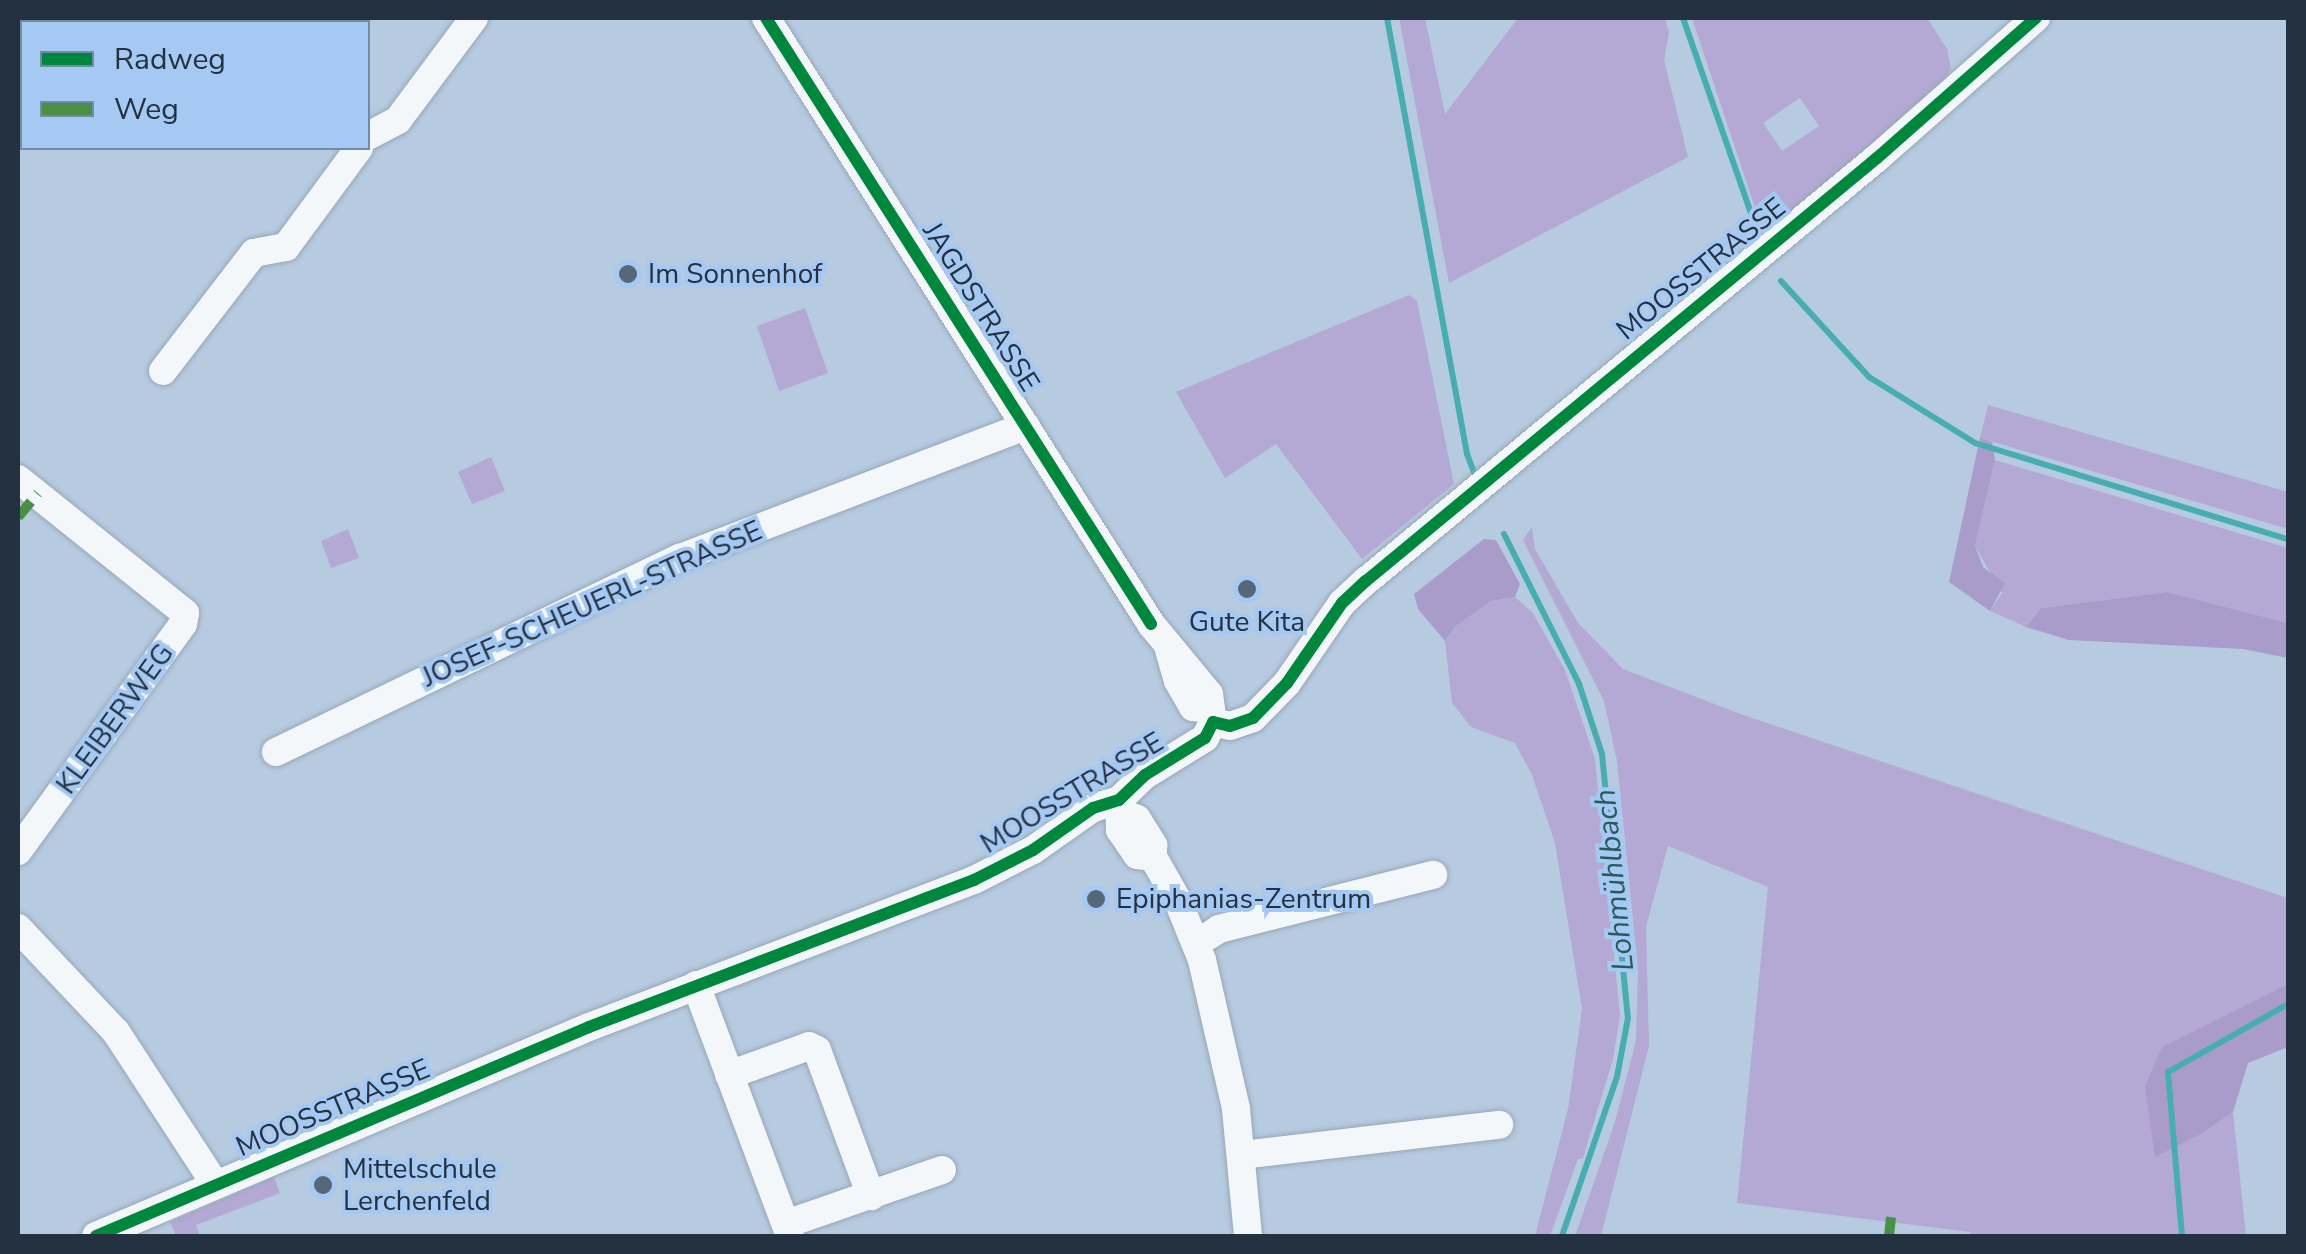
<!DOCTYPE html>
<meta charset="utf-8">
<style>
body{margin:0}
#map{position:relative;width:2306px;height:1254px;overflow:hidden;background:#b6cae0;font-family:"Nunito Sans",sans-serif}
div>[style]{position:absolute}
.green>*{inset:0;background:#b4a9d4}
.forest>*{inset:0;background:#aa9cca}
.stream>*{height:6px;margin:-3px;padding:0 3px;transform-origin:3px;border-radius:3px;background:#48adb1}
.roads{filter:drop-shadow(0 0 2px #97a7b8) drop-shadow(0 0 2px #97a7b8)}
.minor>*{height:28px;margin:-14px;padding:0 14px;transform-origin:14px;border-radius:14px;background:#f4f7fa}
.quiet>*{height:10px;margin-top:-5px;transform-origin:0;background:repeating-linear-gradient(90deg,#489045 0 20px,transparent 0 30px)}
.cycleway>*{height:12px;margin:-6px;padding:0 6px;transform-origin:6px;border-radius:6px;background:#00873e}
.dots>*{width:28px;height:28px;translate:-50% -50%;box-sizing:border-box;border:5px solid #a5c9f2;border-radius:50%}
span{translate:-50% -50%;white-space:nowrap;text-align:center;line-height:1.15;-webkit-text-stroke:8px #a5c9f2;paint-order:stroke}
.street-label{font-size:28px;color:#233141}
.poi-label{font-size:28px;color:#233141}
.left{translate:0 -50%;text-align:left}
.water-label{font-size:30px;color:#275a58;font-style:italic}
.frame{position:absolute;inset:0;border:20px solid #233141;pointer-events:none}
.legend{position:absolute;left:20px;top:20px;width:350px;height:130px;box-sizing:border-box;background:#a5c9f2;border:2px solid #718cab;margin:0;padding:12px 18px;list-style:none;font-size:30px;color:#233141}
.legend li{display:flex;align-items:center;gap:20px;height:50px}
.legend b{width:50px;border:2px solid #718cab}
</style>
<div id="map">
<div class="green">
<div style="clip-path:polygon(1399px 18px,1425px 18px,1445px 114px,1518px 18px,1665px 18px,1669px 33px,1664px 60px,1688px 157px,1449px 283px)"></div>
<div style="clip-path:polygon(evenodd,1692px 18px,1927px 18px,1947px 49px,1951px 68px,1945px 80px,1892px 132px,1764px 235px,1692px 18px,1800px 98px,1819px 126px,1782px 151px,1763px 123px,1800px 98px)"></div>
<div style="clip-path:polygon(1409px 295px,1417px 301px,1454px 484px,1362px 559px,1276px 444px,1225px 478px,1176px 392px)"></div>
<div style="clip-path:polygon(805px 308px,828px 373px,779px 391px,757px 326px)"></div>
<div style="clip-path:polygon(1988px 405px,2288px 492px,2288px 529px,1980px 438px)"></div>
<div style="clip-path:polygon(491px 457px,505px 491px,472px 504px,458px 472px)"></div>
<div style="clip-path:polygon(1995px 460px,2288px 548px,2288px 623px,2167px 592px,2041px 608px,2026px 627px,1990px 611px,2002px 593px,1975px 546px)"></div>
<div style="clip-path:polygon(1532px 527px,1535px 549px,1578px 623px,1623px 669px,1746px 716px,2288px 898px,2288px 984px,2162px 1047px,2203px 1133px,2233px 1112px,2246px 1236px,1971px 1236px,1970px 1232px,1737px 1203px,1768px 887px,1668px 846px,1646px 927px,1649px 1046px,1601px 1236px,1575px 1236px,1614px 1125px,1636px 1041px,1638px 970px,1617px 761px,1604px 701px,1523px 540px)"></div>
<div style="clip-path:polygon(348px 529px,359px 558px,331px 568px,321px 541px)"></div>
<div style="clip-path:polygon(1515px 597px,1533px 613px,1565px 670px,1595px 759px,1620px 1016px,1613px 1059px,1583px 1158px,1578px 1159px,1550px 1236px,1535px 1236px,1568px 1109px,1582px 1009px,1555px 843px,1532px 775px,1515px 743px,1471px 727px,1452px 703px,1445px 641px,1456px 626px,1491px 601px)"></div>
<div style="clip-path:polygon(274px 1177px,280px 1193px,196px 1225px,200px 1236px,176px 1236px,170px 1222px)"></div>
</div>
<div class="forest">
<div style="clip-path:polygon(1980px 438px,1992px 442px,1995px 460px,1975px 546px,1983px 567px,2005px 583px,1990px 611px,1949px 582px)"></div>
<div style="clip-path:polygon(1484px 539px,1496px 540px,1520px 584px,1515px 597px,1491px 601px,1456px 626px,1445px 641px,1418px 609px,1414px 594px)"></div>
<div style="clip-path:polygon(2167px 592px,2288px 623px,2288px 658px,2243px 649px,2069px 640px,2026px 627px,2041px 608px)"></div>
<div style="clip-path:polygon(2288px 984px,2288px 1047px,2248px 1063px,2233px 1112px,2203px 1133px,2155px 1157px,2145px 1086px,2162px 1047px)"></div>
</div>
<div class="stream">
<div style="left:1387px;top:18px;width:443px;rotate:79.6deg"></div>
<div style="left:1467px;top:454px;width:25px;rotate:69deg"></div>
<div style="left:1683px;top:18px;width:234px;rotate:70.8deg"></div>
<div style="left:1781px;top:281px;width:130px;rotate:47.5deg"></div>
<div style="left:1869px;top:377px;width:125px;rotate:31.9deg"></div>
<div style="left:1975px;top:443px;width:327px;rotate:17.1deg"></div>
<div style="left:1504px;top:534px;width:168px;rotate:63.4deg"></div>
<div style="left:1579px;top:684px;width:74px;rotate:71.8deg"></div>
<div style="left:1602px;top:754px;width:265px;rotate:84.4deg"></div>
<div style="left:1628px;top:1018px;width:60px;rotate:100.6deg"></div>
<div style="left:1617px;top:1077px;width:168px;rotate:109.1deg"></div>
<div style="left:2182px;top:1236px;width:165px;rotate:-94.9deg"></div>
<div style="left:2168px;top:1072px;width:138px;rotate:-29.5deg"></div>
</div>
<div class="roads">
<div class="minor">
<div style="left:766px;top:18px;width:718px;rotate:57.57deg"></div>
<div style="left:1151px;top:624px;width:91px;rotate:50.4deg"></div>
<div style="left:1209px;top:694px;width:28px;rotate:82deg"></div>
<div style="left:77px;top:22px;width:6px;rotate:-45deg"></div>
<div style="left:18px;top:107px;width:8px;rotate:-60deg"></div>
<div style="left:368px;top:136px;width:34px;rotate:-28deg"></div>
<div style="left:398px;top:120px;width:127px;rotate:-53.3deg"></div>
<div style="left:163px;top:371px;width:149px;rotate:-52.4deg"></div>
<div style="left:254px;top:253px;width:33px;rotate:-11deg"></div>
<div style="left:286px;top:247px;width:123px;rotate:-53.6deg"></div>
<div style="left:18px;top:479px;width:214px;rotate:38.7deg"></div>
<div style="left:185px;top:613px;width:11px;rotate:100deg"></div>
<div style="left:183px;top:624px;width:281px;rotate:126deg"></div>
<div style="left:1169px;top:650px;width:32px;rotate:74deg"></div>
<div style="left:1178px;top:681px;width:30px;rotate:60deg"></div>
<div style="left:1193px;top:707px;width:16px;rotate:7deg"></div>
<div style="left:1213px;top:722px;width:17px;rotate:13deg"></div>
<div style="left:1230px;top:726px;width:24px;rotate:-19deg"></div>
<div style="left:1253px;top:718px;width:49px;rotate:-45.8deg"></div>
<div style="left:1287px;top:683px;width:97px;rotate:-55.5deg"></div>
<div style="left:1342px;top:603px;width:33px;rotate:-43deg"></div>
<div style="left:1366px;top:581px;width:663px;rotate:-39.62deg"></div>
<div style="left:1877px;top:158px;width:212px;rotate:-41.4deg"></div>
<div style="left:276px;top:752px;width:448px;rotate:-25.7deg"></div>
<div style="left:680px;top:558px;width:370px;rotate:-20.9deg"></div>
<div style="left:1119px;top:800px;width:30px;rotate:88deg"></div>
<div style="left:1120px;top:830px;width:16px;rotate:55deg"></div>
<div style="left:1129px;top:843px;width:14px;rotate:56deg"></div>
<div style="left:1137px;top:855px;width:16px;rotate:7deg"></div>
<div style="left:1120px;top:812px;width:18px;rotate:22deg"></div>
<div style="left:1137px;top:819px;width:31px;rotate:58deg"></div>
<div style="left:1153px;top:845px;width:12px;rotate:90deg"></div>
<div style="left:1153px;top:857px;width:51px;rotate:60.4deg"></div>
<div style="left:1178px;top:901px;width:64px;rotate:67.9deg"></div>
<div style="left:1202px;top:960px;width:153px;rotate:77.1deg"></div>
<div style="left:1236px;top:1109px;width:128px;rotate:84.6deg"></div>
<div style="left:18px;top:928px;width:143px;rotate:46.7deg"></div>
<div style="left:116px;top:1032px;width:181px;rotate:56.9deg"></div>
<div style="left:1197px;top:943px;width:26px;rotate:-32deg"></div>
<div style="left:1219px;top:929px;width:221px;rotate:-14.2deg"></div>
<div style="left:696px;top:985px;width:268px;rotate:69.5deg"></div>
<div style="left:729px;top:1075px;width:85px;rotate:-19.9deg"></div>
<div style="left:809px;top:1046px;width:9px;rotate:27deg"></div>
<div style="left:817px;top:1050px;width:156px;rotate:69.7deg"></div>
<div style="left:1242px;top:1155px;width:259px;rotate:-6.7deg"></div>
<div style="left:786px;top:1224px;width:165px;rotate:-19.1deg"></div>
<div style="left:96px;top:1236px;width:535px;rotate:-22.97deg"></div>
<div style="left:589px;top:1027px;width:412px;rotate:-20.9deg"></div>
<div style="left:974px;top:880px;width:66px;rotate:-27deg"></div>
<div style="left:1033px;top:850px;width:73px;rotate:-35deg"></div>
<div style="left:1093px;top:808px;width:27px;rotate:-17deg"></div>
<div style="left:1119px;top:800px;width:36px;rotate:-44deg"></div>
<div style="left:1145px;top:775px;width:70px;rotate:-31.7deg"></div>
<div style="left:1205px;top:738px;width:18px;rotate:-63deg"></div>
</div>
</div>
<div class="quiet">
<div style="left:18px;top:517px;width:31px;rotate:-50deg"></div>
<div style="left:1889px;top:1236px;width:19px;rotate:-84deg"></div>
</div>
<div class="cycleway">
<div style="left:766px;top:18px;width:718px;rotate:57.57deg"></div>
<div style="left:96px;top:1236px;width:535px;rotate:-22.97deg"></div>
<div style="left:589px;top:1027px;width:412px;rotate:-20.9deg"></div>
<div style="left:974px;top:880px;width:66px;rotate:-27deg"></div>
<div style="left:1033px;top:850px;width:73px;rotate:-35deg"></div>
<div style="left:1093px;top:808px;width:27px;rotate:-17deg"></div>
<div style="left:1119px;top:800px;width:36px;rotate:-44deg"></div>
<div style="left:1145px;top:775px;width:70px;rotate:-31.7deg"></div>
<div style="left:1205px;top:738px;width:18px;rotate:-63deg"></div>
<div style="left:1213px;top:722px;width:17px;rotate:13deg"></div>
<div style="left:1230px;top:726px;width:24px;rotate:-19deg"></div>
<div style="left:1253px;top:718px;width:49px;rotate:-45.8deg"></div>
<div style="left:1287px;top:683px;width:97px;rotate:-55.5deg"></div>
<div style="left:1342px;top:603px;width:33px;rotate:-43deg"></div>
<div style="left:1366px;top:581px;width:663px;rotate:-39.62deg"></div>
<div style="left:1877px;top:158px;width:212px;rotate:-41.4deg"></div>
</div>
<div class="dots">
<div style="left:628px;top:274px;background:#566779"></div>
<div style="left:1247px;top:589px;background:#566779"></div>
<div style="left:1096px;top:899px;background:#566779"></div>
<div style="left:323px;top:1185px;background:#566779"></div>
</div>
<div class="street-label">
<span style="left:1701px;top:269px;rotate:-39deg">MOOSSTRASSE</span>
<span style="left:981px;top:307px;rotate:58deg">JAGDSTRASSE</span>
<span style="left:592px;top:604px;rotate:-24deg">JOSEF-SCHEUERL-STRASSE</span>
<span style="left:115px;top:719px;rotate:-54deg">KLEIBERWEG</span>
<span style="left:1072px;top:793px;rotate:-31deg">MOOSSTRASSE</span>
<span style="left:333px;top:1108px;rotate:-23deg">MOOSSTRASSE</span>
</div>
<div class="poi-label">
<span class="left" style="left:648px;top:274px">Im Sonnenhof</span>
<span style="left:1247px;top:622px">Gute Kita</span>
<span class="left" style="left:1116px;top:899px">Epiphanias-Zentrum</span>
<span class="left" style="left:343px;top:1185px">Mittelschule<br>Lerchenfeld</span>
</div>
<div class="water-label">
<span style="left:1615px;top:880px;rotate:-96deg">Lohmühlbach</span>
</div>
<div class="frame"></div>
<ul class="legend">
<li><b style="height:12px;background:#00873e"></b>Radweg</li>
<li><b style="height:12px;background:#489045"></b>Weg</li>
</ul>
</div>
